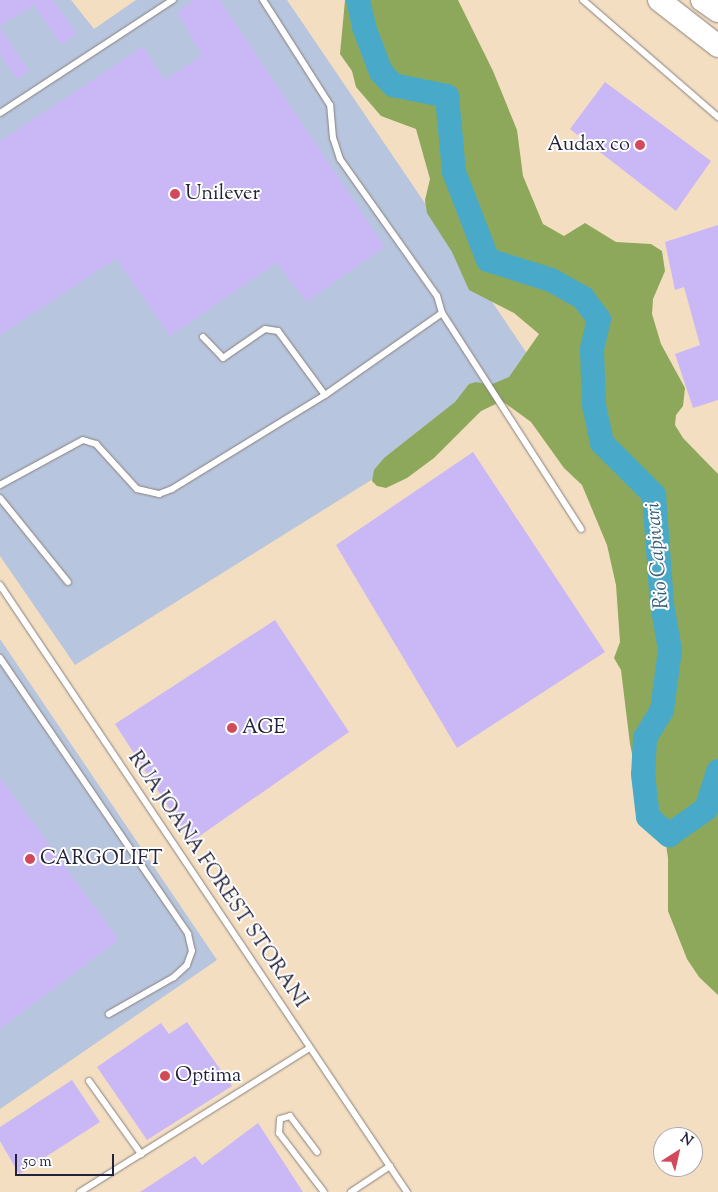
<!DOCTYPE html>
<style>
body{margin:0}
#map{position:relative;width:718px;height:1192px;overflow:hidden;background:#f3dec2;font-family:"Sorts Mill Goudy",serif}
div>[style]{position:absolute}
.industrial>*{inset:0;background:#b7c5de}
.forest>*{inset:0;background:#8da85a}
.river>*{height:24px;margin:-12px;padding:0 12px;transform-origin:12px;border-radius:12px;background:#49a9c8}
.building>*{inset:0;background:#c9b8f5}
.roads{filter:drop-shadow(0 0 1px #8a807e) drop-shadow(0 0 1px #8a807e)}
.lane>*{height:6px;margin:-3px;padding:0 3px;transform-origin:3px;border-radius:3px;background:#fff}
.highway>*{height:22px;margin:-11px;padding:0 11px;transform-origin:11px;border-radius:11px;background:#fff}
.dots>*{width:14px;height:14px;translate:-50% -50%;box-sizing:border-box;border:2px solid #fff;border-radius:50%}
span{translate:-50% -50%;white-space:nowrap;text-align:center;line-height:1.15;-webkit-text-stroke:4px #fff;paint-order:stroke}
.poi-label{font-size:20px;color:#22223b}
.right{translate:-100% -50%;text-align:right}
.left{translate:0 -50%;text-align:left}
.street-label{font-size:20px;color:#22223b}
.water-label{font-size:21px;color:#345f7a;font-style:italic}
.north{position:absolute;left:653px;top:1127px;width:50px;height:50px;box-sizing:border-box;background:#fff;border:1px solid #a7a7b1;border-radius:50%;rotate:35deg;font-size:14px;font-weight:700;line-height:20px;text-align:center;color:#22223b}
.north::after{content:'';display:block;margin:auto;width:18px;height:22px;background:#d1495b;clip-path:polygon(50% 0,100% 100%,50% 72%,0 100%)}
.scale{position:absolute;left:15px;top:1154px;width:99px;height:22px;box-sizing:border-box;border:2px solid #22223b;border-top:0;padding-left:6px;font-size:15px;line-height:18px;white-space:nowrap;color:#22223b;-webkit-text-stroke:4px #fff;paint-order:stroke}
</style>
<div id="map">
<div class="industrial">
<div style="clip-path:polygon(0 0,71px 0,94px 29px,136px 0,287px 0,541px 374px,75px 665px,0 556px)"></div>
<div style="clip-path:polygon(0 639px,217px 960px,0 1109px)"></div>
</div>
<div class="forest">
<div style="clip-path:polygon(345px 0,458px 0,493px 71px,517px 130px,523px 176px,543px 224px,564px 236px,585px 223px,616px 242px,651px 244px,662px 251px,665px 271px,653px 299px,652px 314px,661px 344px,685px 388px,683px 406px,676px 415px,675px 425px,683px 438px,718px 474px,718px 995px,699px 977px,687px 959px,668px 911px,668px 858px,664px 831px,641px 796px,630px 744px,621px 670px,614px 658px,620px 642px,616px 585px,607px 545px,582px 485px,564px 468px,531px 422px,502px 401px,481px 411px,434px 458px,407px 478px,386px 488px,377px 486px,372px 481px,374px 470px,384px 458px,455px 402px,469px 384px,476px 382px,490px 385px,509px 377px,539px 334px,514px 313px,469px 290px,452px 252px,427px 213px,425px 200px,430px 179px,416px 129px,381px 116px,356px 87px,352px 71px,340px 54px)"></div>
</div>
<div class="river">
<div style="left:358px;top:0;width:28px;rotate:77deg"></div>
<div style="left:364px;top:27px;width:48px;rotate:69.3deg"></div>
<div style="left:381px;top:72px;width:18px;rotate:47deg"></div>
<div style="left:393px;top:85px;width:55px;rotate:11.5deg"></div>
<div style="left:447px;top:96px;width:76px;rotate:84.7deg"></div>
<div style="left:454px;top:172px;width:94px;rotate:68.9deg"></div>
<div style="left:488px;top:260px;width:66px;rotate:17.6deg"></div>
<div style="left:551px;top:280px;width:37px;rotate:29deg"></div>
<div style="left:583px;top:298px;width:26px;rotate:53deg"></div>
<div style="left:599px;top:319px;width:31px;rotate:103deg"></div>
<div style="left:592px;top:349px;width:56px;rotate:88deg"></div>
<div style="left:594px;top:405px;width:39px;rotate:78deg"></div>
<div style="left:602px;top:443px;width:74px;rotate:45deg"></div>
<div style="left:654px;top:495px;width:109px;rotate:85.8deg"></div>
<div style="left:662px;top:604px;width:47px;rotate:80.1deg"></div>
<div style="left:670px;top:650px;width:61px;rotate:97.6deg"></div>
<div style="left:662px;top:710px;width:33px;rotate:121deg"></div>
<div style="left:645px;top:738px;width:36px;rotate:93deg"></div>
<div style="left:643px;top:774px;width:43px;rotate:83.4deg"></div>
<div style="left:648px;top:817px;width:28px;rotate:41deg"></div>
<div style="left:669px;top:835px;width:45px;rotate:-35.1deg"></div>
<div style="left:706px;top:809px;width:40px;rotate:-72deg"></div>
</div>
<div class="building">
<div style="clip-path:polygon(0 0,53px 0,77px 34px,61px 45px,34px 5px,0 26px)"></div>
<div style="clip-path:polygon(194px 0,220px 0,385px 247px,306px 302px,277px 263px,170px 336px,116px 259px,0 335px,0 141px,143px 47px,165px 80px,202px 55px,177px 12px)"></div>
<div style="clip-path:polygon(0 27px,29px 72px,17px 79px,0 54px)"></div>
<div style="clip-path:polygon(605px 82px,711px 161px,676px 211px,570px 129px)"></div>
<div style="clip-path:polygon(718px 225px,718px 400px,693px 408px,675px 354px,700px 345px,684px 287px,675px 290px,665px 242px)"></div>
<div style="clip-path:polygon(473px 452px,605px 652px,457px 748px,336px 545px)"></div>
<div style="clip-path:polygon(275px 620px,349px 732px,191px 842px,115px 724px)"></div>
<div style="clip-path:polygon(0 777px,119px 940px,0 1029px)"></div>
<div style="clip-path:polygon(187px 1022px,232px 1086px,147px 1140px,97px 1067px,161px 1023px,169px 1034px)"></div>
<div style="clip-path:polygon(72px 1080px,100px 1122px,19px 1174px,0 1141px,0 1127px)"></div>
<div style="clip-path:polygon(258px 1123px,303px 1192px,140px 1192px,195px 1156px,202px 1165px)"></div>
</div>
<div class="roads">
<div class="lane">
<div style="left:583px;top:0;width:179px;rotate:40.9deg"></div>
<div style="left:0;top:113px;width:207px;rotate:-33.2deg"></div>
<div style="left:442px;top:313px;width:257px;rotate:57.2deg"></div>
<div style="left:203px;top:337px;width:29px;rotate:46deg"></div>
<div style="left:223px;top:358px;width:51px;rotate:-34.6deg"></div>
<div style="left:265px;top:329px;width:13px;rotate:9deg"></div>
<div style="left:278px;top:331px;width:79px;rotate:53.7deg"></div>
<div style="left:0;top:485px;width:94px;rotate:-28.5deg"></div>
<div style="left:83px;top:440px;width:14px;rotate:17deg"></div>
<div style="left:96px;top:444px;width:61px;rotate:47.7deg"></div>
<div style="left:137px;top:489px;width:23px;rotate:13deg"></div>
<div style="left:159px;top:494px;width:14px;rotate:-21deg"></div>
<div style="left:172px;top:489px;width:180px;rotate:-31.6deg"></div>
<div style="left:325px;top:395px;width:143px;rotate:-35deg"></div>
<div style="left:442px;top:313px;width:18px;rotate:-106deg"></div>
<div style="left:437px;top:296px;width:168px;rotate:-125.3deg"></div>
<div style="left:340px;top:159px;width:22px;rotate:-108deg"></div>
<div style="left:333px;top:138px;width:33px;rotate:-95deg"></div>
<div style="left:330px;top:105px;width:125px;rotate:-122.5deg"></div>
<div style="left:0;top:498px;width:108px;rotate:51deg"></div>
<div style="left:0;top:585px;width:731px;rotate:56.16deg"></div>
<div style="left:0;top:658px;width:334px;rotate:55.7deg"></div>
<div style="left:188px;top:934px;width:17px;rotate:77deg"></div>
<div style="left:192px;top:951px;width:15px;rotate:110deg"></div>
<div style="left:187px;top:965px;width:18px;rotate:137deg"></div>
<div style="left:174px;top:977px;width:75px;rotate:150.4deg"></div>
<div style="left:89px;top:1081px;width:90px;rotate:54.5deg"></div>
<div style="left:317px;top:1152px;width:45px;rotate:-126.9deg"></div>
<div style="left:290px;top:1116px;width:10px;rotate:163deg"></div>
<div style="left:280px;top:1119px;width:14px;rotate:94deg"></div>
<div style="left:279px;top:1133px;width:74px;rotate:52.7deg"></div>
<div style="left:80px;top:1192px;width:271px;rotate:-32.1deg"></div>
<div style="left:351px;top:1192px;width:47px;rotate:-33.7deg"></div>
</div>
<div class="highway">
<div style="left:659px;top:0;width:75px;rotate:37.9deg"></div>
<div style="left:702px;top:0;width:19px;rotate:35deg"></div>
</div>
</div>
<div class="dots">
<div style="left:640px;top:145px;background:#d1495b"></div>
<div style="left:175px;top:194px;background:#d1495b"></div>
<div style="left:232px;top:728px;background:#d1495b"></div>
<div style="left:30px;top:859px;background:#d1495b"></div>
<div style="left:165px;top:1076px;background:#d1495b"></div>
</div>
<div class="poi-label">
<span class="right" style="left:630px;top:145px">Audax co</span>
<span class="left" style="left:185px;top:194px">Unilever</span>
<span class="left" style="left:242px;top:728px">AGE</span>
<span class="left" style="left:40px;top:859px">CARGOLIFT</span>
<span class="left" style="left:175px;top:1076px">Optima</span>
</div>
<div class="street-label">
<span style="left:217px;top:880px;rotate:56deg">RUA JOANA FOREST STORANI</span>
</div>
<div class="water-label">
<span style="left:658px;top:556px;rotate:-95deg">Rio Capivari</span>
</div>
<div class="north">N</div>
<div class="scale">50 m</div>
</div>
